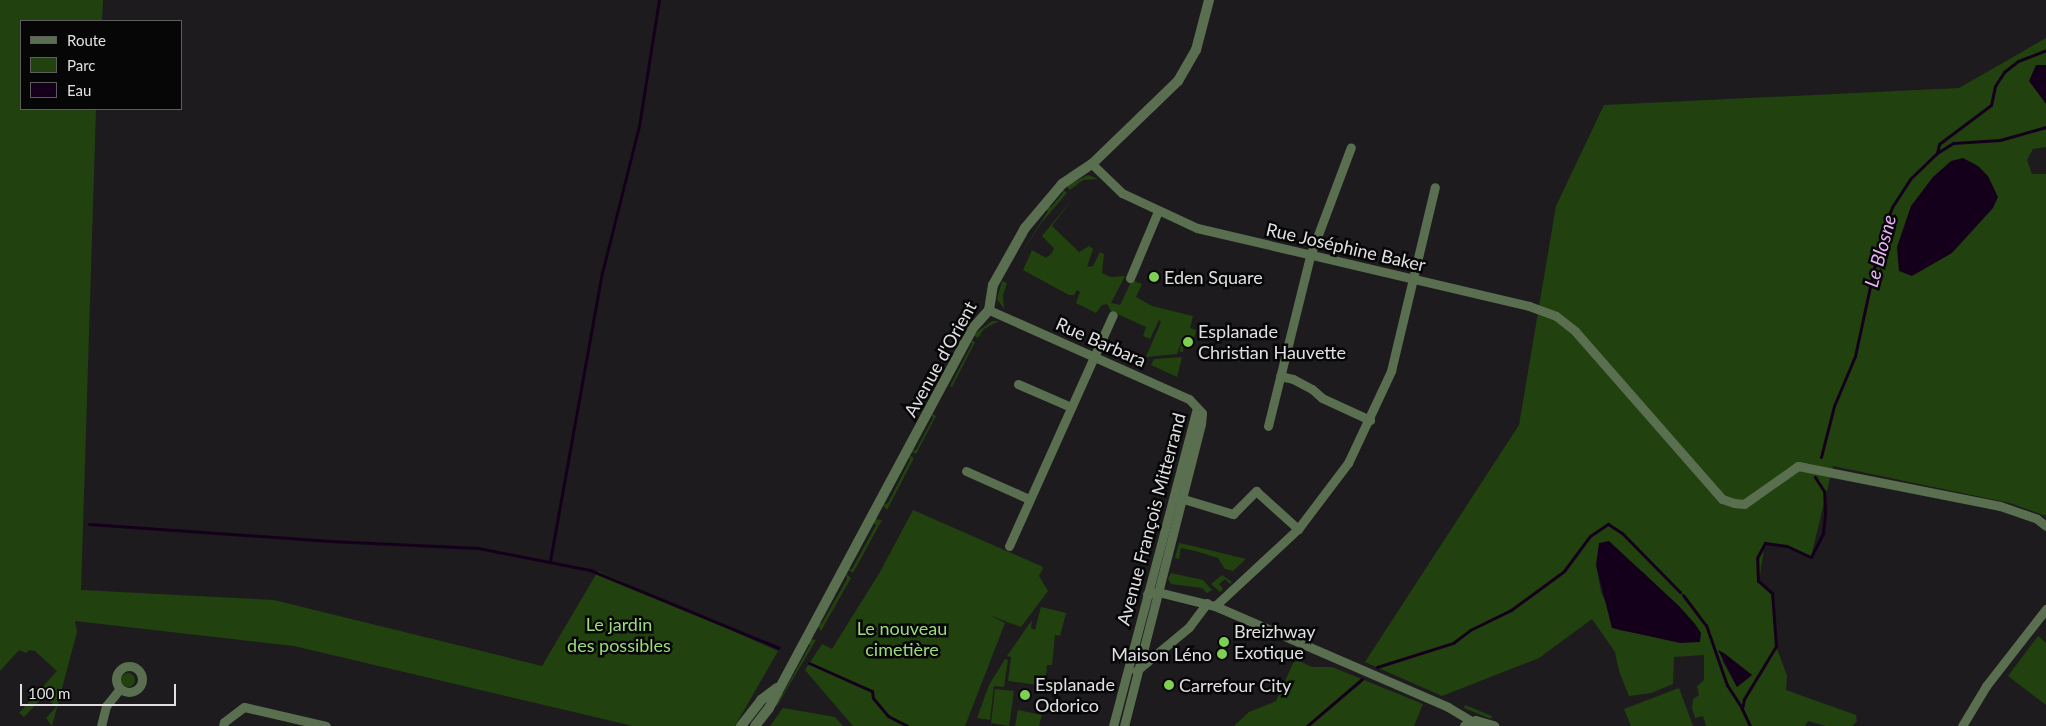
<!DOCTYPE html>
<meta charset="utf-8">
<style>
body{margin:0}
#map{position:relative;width:2046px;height:726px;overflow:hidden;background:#1d1b1e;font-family:Lato,sans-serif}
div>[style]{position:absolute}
.green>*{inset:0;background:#21420e}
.round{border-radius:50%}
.water>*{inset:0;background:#15001c}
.stream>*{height:3px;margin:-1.5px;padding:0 1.5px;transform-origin:1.5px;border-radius:1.5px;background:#15001c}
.minor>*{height:9px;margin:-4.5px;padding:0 4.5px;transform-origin:4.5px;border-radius:4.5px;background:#596f50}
.minor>.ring{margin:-4.5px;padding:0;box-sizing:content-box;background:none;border:9px solid #596f50;border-radius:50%}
.tertiary>*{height:10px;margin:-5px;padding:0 5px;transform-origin:5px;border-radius:5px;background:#596f50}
.dots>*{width:14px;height:14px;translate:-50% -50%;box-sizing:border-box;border:2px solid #070607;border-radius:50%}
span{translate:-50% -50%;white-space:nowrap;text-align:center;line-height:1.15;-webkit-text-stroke:5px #070607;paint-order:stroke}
.street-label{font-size:18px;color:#e0dfe1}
.poi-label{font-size:18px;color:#e0dfe1}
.left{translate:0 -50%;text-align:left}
.right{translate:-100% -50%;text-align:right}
.park-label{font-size:18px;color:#99dd78}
.water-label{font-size:19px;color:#ebb0fc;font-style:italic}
.legend{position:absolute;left:20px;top:20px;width:162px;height:90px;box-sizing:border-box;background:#070607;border:1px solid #5e5d5e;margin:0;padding:6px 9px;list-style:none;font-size:15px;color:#e0dfe1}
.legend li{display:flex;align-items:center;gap:10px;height:25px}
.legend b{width:25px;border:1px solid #5e5d5e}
.scale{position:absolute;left:20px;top:684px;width:156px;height:22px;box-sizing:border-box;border:2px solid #e0dfe1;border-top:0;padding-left:6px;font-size:15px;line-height:18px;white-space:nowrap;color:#e0dfe1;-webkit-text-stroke:4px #070607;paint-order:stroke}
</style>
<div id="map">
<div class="green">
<div style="clip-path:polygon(0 0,103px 0,102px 21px,21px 21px,21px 109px,96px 109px,81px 590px,274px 600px,542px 666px,598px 571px,778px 651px,735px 726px,633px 726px,294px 646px,75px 621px,77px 632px,52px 726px,46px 718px,56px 707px,44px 696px,24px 717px,19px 713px,57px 671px,35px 651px,29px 650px,26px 653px,19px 650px,0 671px)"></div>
<div style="clip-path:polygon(evenodd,2046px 38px,2046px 147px,2033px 149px,2027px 160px,2032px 174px,2046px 174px,2046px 516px,2010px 503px,1833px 466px,1811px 557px,1787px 546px,1765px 543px,1759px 581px,1772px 593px,1776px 646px,1787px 676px,1786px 690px,1856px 715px,1857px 721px,1852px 726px,1826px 726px,1808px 721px,1805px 726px,1706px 726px,1703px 716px,1695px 718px,1692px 708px,1693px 699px,1699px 695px,1697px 686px,1704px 680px,1704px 655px,1674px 657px,1673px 684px,1651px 693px,1629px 696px,1619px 671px,1615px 652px,1592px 619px,1539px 658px,1442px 696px,1365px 662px,1519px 425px,1556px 206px,1604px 105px,1959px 88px,2046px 38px,1596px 564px,1643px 572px,1695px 624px,1663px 638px,1618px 630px,1601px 592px,1596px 564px,2046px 38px,1722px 660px,1738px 664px,1752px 675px,1737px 687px,1722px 660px)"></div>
<div style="clip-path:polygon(1088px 175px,1098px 179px,1083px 180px,1070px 190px,1066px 186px)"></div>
<div style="clip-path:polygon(1062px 189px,1067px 193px,1042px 222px,1013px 266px,1048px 211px,1045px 208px,1051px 207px,1063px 193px)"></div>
<div style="clip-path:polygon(1074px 197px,1052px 226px,1079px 252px,1089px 246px,1093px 249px,1087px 267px,1093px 266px,1100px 252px,1104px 254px,1102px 273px,1110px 277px,1125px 276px,1111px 303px,1120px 305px,1132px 280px,1142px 284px,1136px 297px,1152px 306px,1193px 316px,1190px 328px,1196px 330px,1195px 337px,1185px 335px,1183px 352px,1180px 352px,1181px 343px,1177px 354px,1146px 357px,1161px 322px,1159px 320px,1150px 339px,1143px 336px,1146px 327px,1111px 311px,1107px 304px,1102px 305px,1096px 313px,1076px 303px,1080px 292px,1077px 290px,1074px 295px,1069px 295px,1023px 270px,1032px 250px,1046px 258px,1052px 253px,1054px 248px,1042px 236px)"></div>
<div style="clip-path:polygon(1002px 281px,1007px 283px,1003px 295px,1004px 309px,997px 299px)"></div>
<div style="clip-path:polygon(992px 321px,999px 321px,984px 329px,978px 338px,973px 335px)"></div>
<div style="clip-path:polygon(970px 340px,975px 342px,952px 387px,950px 386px,972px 344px)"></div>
<div style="clip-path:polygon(1182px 357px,1177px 377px,1151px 365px,1154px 359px)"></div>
<div style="clip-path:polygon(931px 413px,936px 416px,916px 454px,911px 451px,916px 450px,933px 418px)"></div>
<div style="clip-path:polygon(909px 455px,914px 458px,887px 510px,883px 505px,888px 503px,910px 460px)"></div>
<div style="clip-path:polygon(913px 510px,1041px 566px,1043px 568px,1039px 576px,1048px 591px,1021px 627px,989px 615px,1005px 623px,965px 726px,853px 726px,805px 670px,822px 644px,832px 649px,880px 572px)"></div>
<div style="clip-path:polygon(875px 519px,882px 520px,853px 573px,848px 570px,852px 569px,876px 525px,873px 523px)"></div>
<div style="clip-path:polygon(1179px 543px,1197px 547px,1246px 559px,1233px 571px,1225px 569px,1218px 558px,1195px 551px,1181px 548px,1179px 559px,1175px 558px)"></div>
<div style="clip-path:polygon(1171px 573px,1203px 580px,1212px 590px,1207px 593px,1202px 588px,1171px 584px,1168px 579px)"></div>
<div style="clip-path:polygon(846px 574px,851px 578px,821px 631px,817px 625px,822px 623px,847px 579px)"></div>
<div style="clip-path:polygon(1222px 575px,1232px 582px,1230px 584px,1225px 579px,1219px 584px,1223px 589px,1220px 592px,1211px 584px)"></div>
<div style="clip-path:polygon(1041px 607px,1066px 613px,1060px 636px,1055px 635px,1052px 665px,1047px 665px,1045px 686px,1008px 681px,1011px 657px,1007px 656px,1032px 620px,1031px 628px,1035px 630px)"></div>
<div style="clip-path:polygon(2038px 636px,2046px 643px,2046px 705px,2008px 676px)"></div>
<div style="clip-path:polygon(809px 639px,816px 640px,777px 706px,774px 704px,780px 693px,783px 694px,810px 645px,807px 643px)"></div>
<div style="clip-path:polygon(1005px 659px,1008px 660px,1004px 687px,994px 686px,990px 720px,977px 718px,989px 685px)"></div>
<div style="clip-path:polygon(1295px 659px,1312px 667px,1332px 667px,1423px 704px,1414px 726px,1234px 726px,1249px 712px,1276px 701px)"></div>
<div class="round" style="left:121px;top:673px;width:14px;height:14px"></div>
<div style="clip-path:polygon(1679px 688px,1693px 726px,1631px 726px,1624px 709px)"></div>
<div style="clip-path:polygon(995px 689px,1014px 691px,1009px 726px,991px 723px)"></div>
<div style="clip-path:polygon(1465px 705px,1492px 716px,1491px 719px,1464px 708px)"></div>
<div style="clip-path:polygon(783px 708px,835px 717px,843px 726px,770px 726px)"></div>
<div style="clip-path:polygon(1018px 710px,1042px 715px,1039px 726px,1015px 726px)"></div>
</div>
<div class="water">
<div style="clip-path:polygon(2036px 65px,2046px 65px,2046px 104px,2029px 81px)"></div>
<div style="clip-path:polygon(1963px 158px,1978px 166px,1988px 176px,1998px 197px,1993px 208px,1952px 253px,1912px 276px,1899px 271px,1897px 247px,1911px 206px,1933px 177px,1951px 161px)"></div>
<div style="clip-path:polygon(1609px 541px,1679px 606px,1695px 624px,1701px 633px,1700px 642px,1680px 643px,1612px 628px,1596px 565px,1599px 543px)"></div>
<div style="clip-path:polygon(1718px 650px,1724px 653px,1752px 675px,1737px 687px)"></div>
</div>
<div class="stream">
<div style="left:1937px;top:153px;width:19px;rotate:-32deg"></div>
<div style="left:1953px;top:143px;width:47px;rotate:-3.7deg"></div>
<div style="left:2000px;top:140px;width:48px;rotate:-15.8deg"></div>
<div style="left:1821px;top:457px;width:53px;rotate:-75.7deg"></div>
<div style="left:1834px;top:406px;width:54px;rotate:-67.2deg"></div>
<div style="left:1855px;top:356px;width:128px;rotate:-77.8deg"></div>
<div style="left:1882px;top:231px;width:26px;rotate:-67deg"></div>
<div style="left:1892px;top:207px;width:33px;rotate:-57deg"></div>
<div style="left:1910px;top:179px;width:37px;rotate:-44deg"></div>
<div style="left:1937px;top:153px;width:9px;rotate:-77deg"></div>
<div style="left:1939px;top:144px;width:65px;rotate:-36.9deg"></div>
<div style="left:1991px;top:105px;width:19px;rotate:-78deg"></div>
<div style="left:1995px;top:86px;width:17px;rotate:-57deg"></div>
<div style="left:2004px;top:72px;width:18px;rotate:-38deg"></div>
<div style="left:2018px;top:61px;width:30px;rotate:-21deg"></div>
<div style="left:89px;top:524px;width:242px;rotate:4deg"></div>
<div style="left:330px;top:541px;width:148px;rotate:2.7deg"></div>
<div style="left:478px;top:548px;width:114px;rotate:11.1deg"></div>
<div style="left:590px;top:570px;width:204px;rotate:22.4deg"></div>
<div style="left:550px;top:561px;width:293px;rotate:-79.8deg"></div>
<div style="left:602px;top:273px;width:152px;rotate:-75.9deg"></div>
<div style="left:639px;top:126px;width:128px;rotate:-81deg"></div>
<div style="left:1683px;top:595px;width:38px;rotate:53deg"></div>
<div style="left:1706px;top:625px;width:64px;rotate:70.7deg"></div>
<div style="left:1727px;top:685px;width:27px;rotate:57deg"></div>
<div style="left:809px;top:663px;width:69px;rotate:24deg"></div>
<div style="left:872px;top:691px;width:7px;rotate:82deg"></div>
<div style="left:873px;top:698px;width:23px;rotate:50deg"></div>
<div style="left:888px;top:716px;width:22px;rotate:27deg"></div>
<div style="left:1377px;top:667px;width:80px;rotate:-17.5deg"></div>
<div style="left:1453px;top:643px;width:21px;rotate:-37deg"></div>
<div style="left:1470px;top:630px;width:46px;rotate:-26deg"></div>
<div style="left:1511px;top:610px;width:66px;rotate:-36.3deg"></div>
<div style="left:1564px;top:571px;width:44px;rotate:-53.4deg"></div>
<div style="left:1590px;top:536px;width:22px;rotate:-34deg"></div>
<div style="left:1608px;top:524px;width:17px;rotate:33deg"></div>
<div style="left:1622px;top:533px;width:83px;rotate:45.5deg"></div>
<div style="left:1307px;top:726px;width:72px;rotate:-40.5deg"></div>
<div style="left:1750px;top:726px;width:19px;rotate:-115deg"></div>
<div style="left:1742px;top:709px;width:10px;rotate:-79deg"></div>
<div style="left:1744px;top:699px;width:62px;rotate:-58.9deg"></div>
<div style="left:1776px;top:646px;width:53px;rotate:-94.3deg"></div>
<div style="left:1772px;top:593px;width:18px;rotate:-139deg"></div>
<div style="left:1758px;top:581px;width:23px;rotate:-92deg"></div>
<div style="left:1757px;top:558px;width:17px;rotate:-62deg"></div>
<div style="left:1765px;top:543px;width:22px;rotate:8deg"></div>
<div style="left:1787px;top:546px;width:26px;rotate:25deg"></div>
<div style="left:1811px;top:557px;width:27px;rotate:-63deg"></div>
<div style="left:1823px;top:533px;width:19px;rotate:-84deg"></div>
<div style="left:1825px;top:514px;width:23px;rotate:-92deg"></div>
<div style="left:1824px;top:491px;width:17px;rotate:-123deg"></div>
</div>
<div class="minor">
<div style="left:1092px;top:164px;width:42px;rotate:44deg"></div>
<div style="left:1122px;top:193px;width:83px;rotate:25deg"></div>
<div style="left:1197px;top:228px;width:341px;rotate:13.2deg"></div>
<div style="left:1529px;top:306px;width:29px;rotate:20deg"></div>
<div style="left:1556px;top:316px;width:24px;rotate:38deg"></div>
<div style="left:1575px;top:331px;width:223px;rotate:48.8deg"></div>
<div style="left:1722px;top:499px;width:13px;rotate:18deg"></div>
<div style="left:1734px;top:503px;width:10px;rotate:6deg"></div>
<div style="left:1744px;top:504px;width:66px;rotate:-35.1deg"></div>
<div style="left:1798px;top:466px;width:206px;rotate:11.2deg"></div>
<div style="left:2000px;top:506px;width:39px;rotate:19deg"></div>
<div style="left:2037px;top:519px;width:11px;rotate:38deg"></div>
<div style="left:1130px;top:278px;width:73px;rotate:-67.3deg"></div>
<div style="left:989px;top:310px;width:219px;rotate:24deg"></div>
<div style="left:1189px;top:399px;width:19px;rotate:47deg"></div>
<div style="left:1202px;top:413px;width:11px;rotate:95deg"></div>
<div style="left:1201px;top:424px;width:312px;rotate:104.3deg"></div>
<div style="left:1280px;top:376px;width:13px;rotate:13deg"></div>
<div style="left:1293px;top:379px;width:21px;rotate:28deg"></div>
<div style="left:1312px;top:389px;width:13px;rotate:42deg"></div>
<div style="left:1322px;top:398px;width:53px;rotate:24.6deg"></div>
<div style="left:1018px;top:384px;width:58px;rotate:23.5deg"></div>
<div style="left:1268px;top:426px;width:175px;rotate:-76.1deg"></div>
<div style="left:1310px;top:256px;width:116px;rotate:-69.4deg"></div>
<div style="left:966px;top:471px;width:69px;rotate:24deg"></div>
<div style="left:1177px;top:497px;width:59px;rotate:16.9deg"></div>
<div style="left:1233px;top:514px;width:33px;rotate:-45deg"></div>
<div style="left:1256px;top:491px;width:57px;rotate:42.1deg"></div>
<div style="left:1009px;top:546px;width:253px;rotate:-65.8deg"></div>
<div style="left:1147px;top:594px;width:11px;rotate:-10deg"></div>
<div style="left:1158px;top:592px;width:59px;rotate:13.8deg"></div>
<div style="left:1215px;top:606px;width:113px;rotate:-42.9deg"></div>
<div style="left:1298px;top:529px;width:83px;rotate:-52.9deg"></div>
<div style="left:1348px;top:463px;width:102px;rotate:-64.9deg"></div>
<div style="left:1391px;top:371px;width:189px;rotate:-76.6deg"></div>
<div style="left:1215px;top:606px;width:254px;rotate:23.4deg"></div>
<div style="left:1448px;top:707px;width:27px;rotate:31deg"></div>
<div class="ring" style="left:116px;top:666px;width:17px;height:17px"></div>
<div style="left:1136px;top:671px;width:69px;rotate:-39.7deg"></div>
<div style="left:1189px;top:627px;width:30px;rotate:-53deg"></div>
<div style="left:101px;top:726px;width:21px;rotate:-76deg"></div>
<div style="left:106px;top:706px;width:22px;rotate:-51deg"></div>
<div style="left:223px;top:726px;width:4px;rotate:-76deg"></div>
<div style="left:224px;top:722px;width:25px;rotate:-37deg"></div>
<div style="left:244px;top:707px;width:84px;rotate:13deg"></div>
<div style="left:1113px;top:726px;width:329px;rotate:-75.2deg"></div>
<div style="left:1962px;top:726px;width:47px;rotate:-59deg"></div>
<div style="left:1986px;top:686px;width:98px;rotate:-52.1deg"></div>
</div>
<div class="tertiary">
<div style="left:741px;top:726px;width:33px;rotate:-52deg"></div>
<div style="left:761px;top:700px;width:20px;rotate:-37deg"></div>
<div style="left:755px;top:726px;width:23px;rotate:-52deg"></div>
<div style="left:769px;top:708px;width:430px;rotate:-61.8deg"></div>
<div style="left:972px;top:329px;width:25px;rotate:-48deg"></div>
<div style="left:989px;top:310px;width:25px;rotate:-81deg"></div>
<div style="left:993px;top:285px;width:65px;rotate:-60.7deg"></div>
<div style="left:1025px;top:228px;width:57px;rotate:-49.9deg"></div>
<div style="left:1062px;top:184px;width:36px;rotate:-34deg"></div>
<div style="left:1092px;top:164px;width:120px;rotate:-44deg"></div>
<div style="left:1178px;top:81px;width:36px;rotate:-60deg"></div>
<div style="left:1196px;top:50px;width:52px;rotate:-75.4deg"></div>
<div style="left:1465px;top:726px;width:12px;rotate:-24deg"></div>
<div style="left:1476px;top:721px;width:19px;rotate:16deg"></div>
</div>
<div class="dots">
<div style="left:1154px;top:277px;background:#7ed053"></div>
<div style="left:1188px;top:342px;background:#7ed053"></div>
<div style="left:1224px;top:642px;background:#7ed053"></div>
<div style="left:1222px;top:654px;background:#7ed053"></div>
<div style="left:1169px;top:685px;background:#7ed053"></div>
<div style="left:1025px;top:695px;background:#7ed053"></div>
</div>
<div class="street-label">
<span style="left:1346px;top:247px;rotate:13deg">Rue Joséphine Baker</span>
<span style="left:1101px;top:342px;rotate:24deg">Rue Barbara</span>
<span style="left:940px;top:359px;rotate:-61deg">Avenue d'Orient</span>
<span style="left:1151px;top:519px;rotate:-75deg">Avenue François Mitterrand</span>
</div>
<div class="poi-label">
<span class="left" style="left:1164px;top:277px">Eden Square</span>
<span class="left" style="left:1198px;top:342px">Esplanade<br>Christian Hauvette</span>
<span class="left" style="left:1234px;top:642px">Breizhway<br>Exotique</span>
<span class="right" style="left:1212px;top:654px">Maison Léno</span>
<span class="left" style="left:1035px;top:695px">Esplanade<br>Odorico</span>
<span class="left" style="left:1179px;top:685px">Carrefour City</span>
</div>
<div class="park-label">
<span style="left:619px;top:635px">Le jardin<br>des possibles</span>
<span style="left:902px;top:639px">Le nouveau<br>cimetière</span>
</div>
<div class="water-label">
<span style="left:1880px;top:251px;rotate:-75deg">Le Blosne</span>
</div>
<ul class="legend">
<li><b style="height:6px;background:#596f50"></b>Route</li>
<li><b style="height:14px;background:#21420e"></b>Parc</li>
<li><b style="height:14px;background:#15001c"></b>Eau</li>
</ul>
<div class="scale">100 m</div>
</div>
